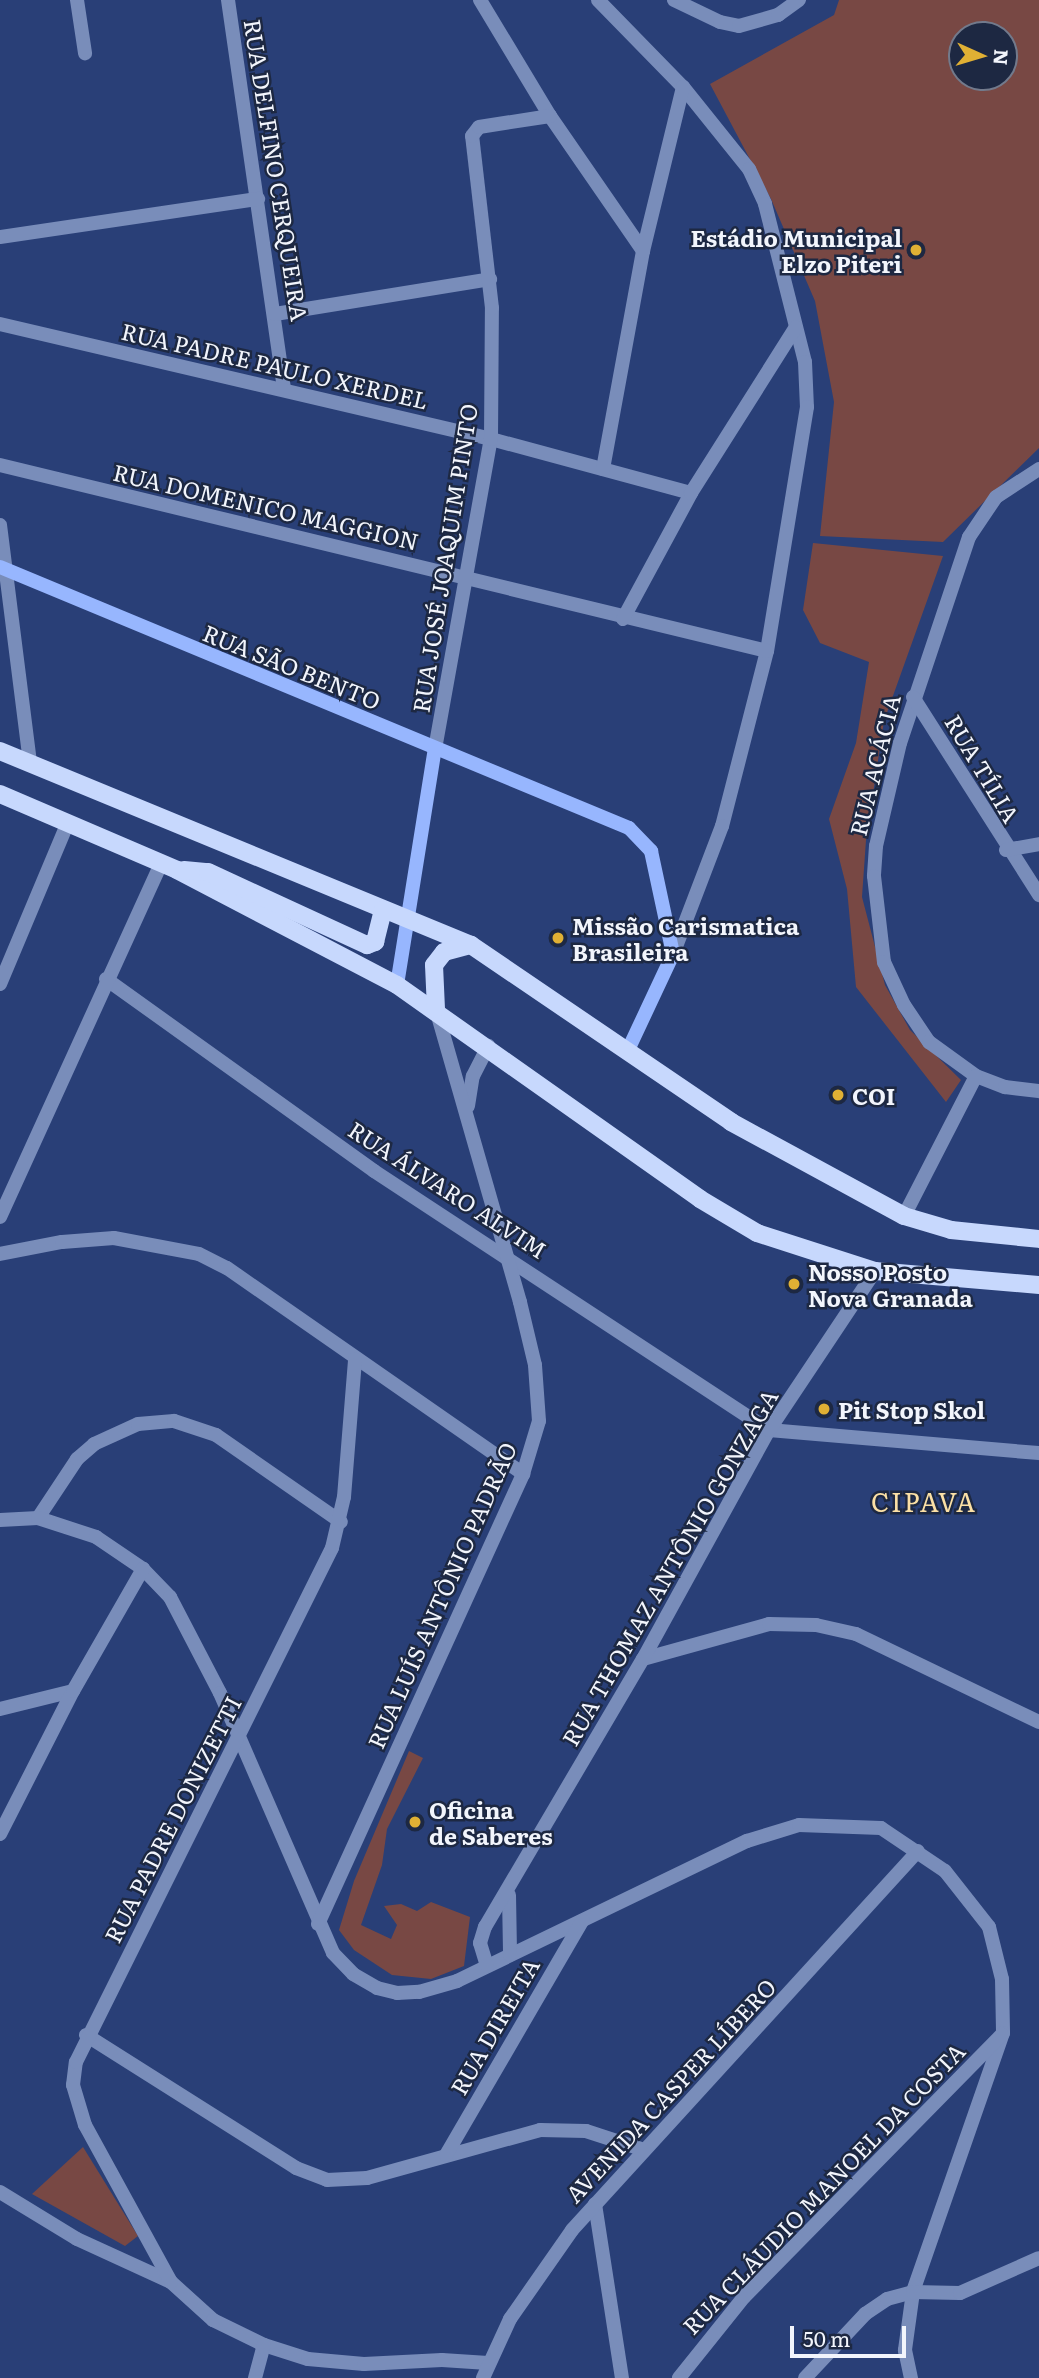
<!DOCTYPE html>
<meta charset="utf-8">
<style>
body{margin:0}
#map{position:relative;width:1039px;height:2378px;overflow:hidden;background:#293f77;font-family:Literata,serif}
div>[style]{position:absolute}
.green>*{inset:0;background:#784844}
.street>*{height:14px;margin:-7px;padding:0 7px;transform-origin:7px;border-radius:7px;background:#798dba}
.secondary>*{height:14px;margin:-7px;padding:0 7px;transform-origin:7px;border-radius:7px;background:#97b6fe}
.primary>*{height:18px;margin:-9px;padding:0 9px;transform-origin:9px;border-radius:9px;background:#c7d8fd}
.dots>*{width:19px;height:19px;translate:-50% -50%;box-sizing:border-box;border:4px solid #1d2842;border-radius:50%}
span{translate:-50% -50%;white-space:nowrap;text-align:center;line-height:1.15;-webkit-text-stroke:5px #1d2842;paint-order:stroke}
.street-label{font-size:23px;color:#f2f5fc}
.poi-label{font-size:23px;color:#f2f5fc;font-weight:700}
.right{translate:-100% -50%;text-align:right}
.left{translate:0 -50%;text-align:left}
.quarter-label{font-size:26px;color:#fbe0a6;letter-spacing:2px}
.north{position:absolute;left:948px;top:21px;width:70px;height:70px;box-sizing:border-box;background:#1d2842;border:2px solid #727a8c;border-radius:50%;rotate:94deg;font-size:19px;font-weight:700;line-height:28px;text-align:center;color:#f2f5fc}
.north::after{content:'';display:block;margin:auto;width:24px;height:32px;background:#e0b034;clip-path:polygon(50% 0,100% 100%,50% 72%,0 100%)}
.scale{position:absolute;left:790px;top:2326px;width:116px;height:32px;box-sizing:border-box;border:4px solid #f2f5fc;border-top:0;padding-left:9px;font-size:21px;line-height:24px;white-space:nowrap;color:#f2f5fc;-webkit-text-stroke:5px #1d2842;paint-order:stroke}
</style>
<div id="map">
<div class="green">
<div style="clip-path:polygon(evenodd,839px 0,1039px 0,1039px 448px,943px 542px,820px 536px,834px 402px,815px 301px,771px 199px,710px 84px,834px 15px,839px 0,962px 35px,1004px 35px,1004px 77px,962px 77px,962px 35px)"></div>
<div style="clip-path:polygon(813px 543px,943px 556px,884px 721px,866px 840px,862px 897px,885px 985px,910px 1030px,961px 1080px,946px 1102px,856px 987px,847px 889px,829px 819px,856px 743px,869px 662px,820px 643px,803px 610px)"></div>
<div style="clip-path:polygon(409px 1751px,423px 1758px,387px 1829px,382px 1865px,361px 1925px,391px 1939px,397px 1925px,384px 1906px,401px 1904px,417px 1911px,431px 1902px,470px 1917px,464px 1966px,431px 1979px,392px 1975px,354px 1950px,339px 1930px,354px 1881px)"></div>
<div style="clip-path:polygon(83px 2147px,138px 2236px,125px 2246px,32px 2194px)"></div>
</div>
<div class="street">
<div style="left:77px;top:0;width:54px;rotate:81.4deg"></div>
<div style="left:228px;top:0;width:394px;rotate:81.8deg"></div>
<div style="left:480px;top:0;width:135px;rotate:58.9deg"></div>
<div style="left:550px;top:116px;width:164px;rotate:55.4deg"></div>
<div style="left:598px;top:0;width:122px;rotate:45.7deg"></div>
<div style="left:683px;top:87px;width:105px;rotate:51.2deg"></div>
<div style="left:749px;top:169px;width:38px;rotate:65deg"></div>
<div style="left:765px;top:204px;width:163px;rotate:75.8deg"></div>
<div style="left:805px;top:362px;width:45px;rotate:87.5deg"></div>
<div style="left:807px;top:407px;width:247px;rotate:99.3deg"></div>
<div style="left:767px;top:651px;width:181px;rotate:104.4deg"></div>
<div style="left:722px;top:826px;width:137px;rotate:110.9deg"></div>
<div style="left:674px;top:0;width:51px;rotate:25.6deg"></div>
<div style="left:720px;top:22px;width:19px;rotate:12deg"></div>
<div style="left:739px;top:26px;width:41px;rotate:-15.8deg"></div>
<div style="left:778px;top:15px;width:26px;rotate:-36deg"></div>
<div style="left:0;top:237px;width:261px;rotate:-8.4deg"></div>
<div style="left:275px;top:314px;width:218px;rotate:-9.2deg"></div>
<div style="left:0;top:324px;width:504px;rotate:13.18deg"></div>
<div style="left:491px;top:439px;width:207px;rotate:15.1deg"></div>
<div style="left:0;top:465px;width:789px;rotate:13.63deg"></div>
<div style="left:603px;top:469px;width:222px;rotate:-79.6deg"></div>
<div style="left:643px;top:251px;width:169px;rotate:-76.3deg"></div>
<div style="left:1039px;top:469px;width:51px;rotate:146.9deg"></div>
<div style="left:996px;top:497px;width:48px;rotate:124deg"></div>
<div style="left:969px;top:537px;width:217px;rotate:108.5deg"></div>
<div style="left:900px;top:743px;width:106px;rotate:103.1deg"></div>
<div style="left:876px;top:846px;width:30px;rotate:94deg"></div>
<div style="left:874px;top:876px;width:87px;rotate:83.4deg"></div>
<div style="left:884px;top:962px;width:47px;rotate:65.1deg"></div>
<div style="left:904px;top:1005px;width:45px;rotate:56deg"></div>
<div style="left:929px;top:1042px;width:58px;rotate:35.9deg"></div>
<div style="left:976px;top:1076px;width:31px;rotate:21deg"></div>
<div style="left:1005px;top:1087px;width:34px;rotate:7deg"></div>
<div style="left:0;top:525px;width:241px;rotate:82.8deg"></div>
<div style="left:623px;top:619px;width:143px;rotate:-61.6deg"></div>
<div style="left:691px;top:493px;width:196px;rotate:-57.7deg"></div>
<div style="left:913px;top:697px;width:235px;rotate:57.5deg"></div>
<div style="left:435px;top:749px;width:315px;rotate:-79.8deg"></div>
<div style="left:491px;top:439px;width:131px;rotate:-89.6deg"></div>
<div style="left:492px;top:308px;width:173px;rotate:-96.6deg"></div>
<div style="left:472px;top:136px;width:11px;rotate:-52deg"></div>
<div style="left:479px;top:127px;width:72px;rotate:-8.8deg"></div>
<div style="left:1006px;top:850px;width:34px;rotate:-10deg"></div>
<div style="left:106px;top:979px;width:330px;rotate:35.6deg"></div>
<div style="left:374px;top:1171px;width:472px;rotate:33.3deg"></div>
<div style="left:769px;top:1430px;width:271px;rotate:4.9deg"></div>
<div style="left:0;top:984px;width:176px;rotate:-67.2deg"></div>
<div style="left:468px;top:1106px;width:30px;rotate:-81deg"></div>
<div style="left:473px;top:1076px;width:34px;rotate:-63deg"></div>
<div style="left:904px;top:1216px;width:157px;rotate:-62.8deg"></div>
<div style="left:0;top:1217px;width:389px;rotate:-65.5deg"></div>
<div style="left:0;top:1254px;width:63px;rotate:-11deg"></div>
<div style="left:62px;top:1242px;width:52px;rotate:-4.4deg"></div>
<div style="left:114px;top:1238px;width:86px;rotate:10.7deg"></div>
<div style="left:199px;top:1254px;width:31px;rotate:27deg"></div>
<div style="left:227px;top:1268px;width:361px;rotate:34.8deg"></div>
<div style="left:38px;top:1518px;width:71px;rotate:-56.5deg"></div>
<div style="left:77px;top:1459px;width:23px;rotate:-41deg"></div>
<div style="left:94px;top:1444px;width:48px;rotate:-24.4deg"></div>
<div style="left:138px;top:1424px;width:36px;rotate:-5deg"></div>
<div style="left:174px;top:1421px;width:44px;rotate:18.4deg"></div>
<div style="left:216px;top:1435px;width:152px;rotate:34.8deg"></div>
<div style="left:0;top:1520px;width:38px;rotate:-3deg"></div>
<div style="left:38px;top:1518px;width:61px;rotate:18.1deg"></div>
<div style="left:96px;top:1537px;width:57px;rotate:34.2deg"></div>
<div style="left:143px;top:1569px;width:39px;rotate:46deg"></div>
<div style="left:170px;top:1597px;width:108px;rotate:62.5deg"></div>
<div style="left:220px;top:1693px;width:283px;rotate:66.5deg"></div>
<div style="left:333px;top:1953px;width:29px;rotate:46deg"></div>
<div style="left:353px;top:1974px;width:28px;rotate:30deg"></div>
<div style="left:377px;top:1988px;width:21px;rotate:14deg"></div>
<div style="left:397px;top:1993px;width:22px;rotate:-3deg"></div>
<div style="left:419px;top:1992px;width:40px;rotate:-16deg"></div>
<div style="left:457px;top:1981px;width:322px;rotate:-25.8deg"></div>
<div style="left:747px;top:1841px;width:54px;rotate:-17.1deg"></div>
<div style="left:799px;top:1825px;width:82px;rotate:2.1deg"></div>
<div style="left:881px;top:1828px;width:77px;rotate:33.9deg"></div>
<div style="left:945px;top:1871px;width:71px;rotate:51.8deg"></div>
<div style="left:989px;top:1927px;width:54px;rotate:76deg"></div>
<div style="left:1002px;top:1979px;width:54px;rotate:88.9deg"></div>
<div style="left:1003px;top:2033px;width:274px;rotate:109.2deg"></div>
<div style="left:913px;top:2292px;width:59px;rotate:97.9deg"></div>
<div style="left:905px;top:2350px;width:29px;rotate:78deg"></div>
<div style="left:643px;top:1659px;width:131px;rotate:-15.5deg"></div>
<div style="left:769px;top:1624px;width:47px;rotate:1.2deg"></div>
<div style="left:816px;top:1625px;width:41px;rotate:12.7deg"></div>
<div style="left:856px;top:1634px;width:203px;rotate:25.7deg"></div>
<div style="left:0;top:1709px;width:75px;rotate:-13.9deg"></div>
<div style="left:0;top:1834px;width:161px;rotate:-63deg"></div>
<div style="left:73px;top:1691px;width:141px;rotate:-60.2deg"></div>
<div style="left:509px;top:1895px;width:60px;rotate:89deg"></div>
<div style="left:318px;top:1924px;width:494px;rotate:-65.5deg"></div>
<div style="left:523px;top:1474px;width:55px;rotate:-73.2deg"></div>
<div style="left:539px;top:1421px;width:56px;rotate:-94.1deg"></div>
<div style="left:535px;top:1365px;width:65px;rotate:-103.4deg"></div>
<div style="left:520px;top:1302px;width:304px;rotate:-106deg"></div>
<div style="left:487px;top:1966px;width:24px;rotate:-107deg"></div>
<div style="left:480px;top:1943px;width:17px;rotate:-73deg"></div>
<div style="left:485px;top:1927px;width:311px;rotate:-59.5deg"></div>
<div style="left:643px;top:1659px;width:261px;rotate:-61.2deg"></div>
<div style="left:769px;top:1430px;width:191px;rotate:-56.3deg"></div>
<div style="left:86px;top:2035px;width:249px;rotate:32.3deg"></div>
<div style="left:296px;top:2168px;width:33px;rotate:21deg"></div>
<div style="left:327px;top:2180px;width:40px;rotate:-2.9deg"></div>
<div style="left:367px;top:2178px;width:180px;rotate:-15.5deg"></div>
<div style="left:540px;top:2130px;width:46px;rotate:1.2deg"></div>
<div style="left:586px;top:2131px;width:61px;rotate:18.1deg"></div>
<div style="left:446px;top:2155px;width:271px;rotate:-59.8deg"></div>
<div style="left:0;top:2192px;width:90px;rotate:31.4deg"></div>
<div style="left:77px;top:2239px;width:103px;rotate:24.6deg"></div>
<div style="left:171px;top:2282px;width:57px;rotate:42.1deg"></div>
<div style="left:213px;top:2320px;width:57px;rotate:26.1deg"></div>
<div style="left:264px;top:2345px;width:46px;rotate:17.7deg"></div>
<div style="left:308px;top:2359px;width:56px;rotate:5.1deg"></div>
<div style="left:364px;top:2364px;width:78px;rotate:-2.9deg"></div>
<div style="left:442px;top:2360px;width:46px;rotate:3.7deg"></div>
<div style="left:595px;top:2204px;width:176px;rotate:81.2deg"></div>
<div style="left:171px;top:2282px;width:179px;rotate:-118.7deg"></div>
<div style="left:85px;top:2125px;width:42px;rotate:-106.7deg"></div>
<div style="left:73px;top:2085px;width:23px;rotate:-83deg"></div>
<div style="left:76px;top:2062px;width:574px;rotate:-63.52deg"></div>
<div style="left:332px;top:1548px;width:52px;rotate:-76.8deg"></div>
<div style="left:344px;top:1497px;width:138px;rotate:-85.4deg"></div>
<div style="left:255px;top:2378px;width:34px;rotate:-75deg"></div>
<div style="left:483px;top:2378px;width:65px;rotate:-65.4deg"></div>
<div style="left:510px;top:2319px;width:108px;rotate:-55.1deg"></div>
<div style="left:572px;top:2230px;width:513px;rotate:-47.61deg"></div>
<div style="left:679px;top:2378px;width:104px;rotate:-51.3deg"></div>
<div style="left:744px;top:2297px;width:368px;rotate:-45.5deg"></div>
<div style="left:805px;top:2378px;width:88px;rotate:-46.8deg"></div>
<div style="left:865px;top:2314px;width:27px;rotate:-34deg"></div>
<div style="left:887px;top:2299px;width:27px;rotate:-15deg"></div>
<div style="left:913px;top:2292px;width:47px;rotate:1.2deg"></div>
<div style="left:960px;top:2293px;width:86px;rotate:-23.9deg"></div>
</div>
<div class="secondary">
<div style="left:0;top:567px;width:681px;rotate:22.54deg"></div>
<div style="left:629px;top:828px;width:32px;rotate:46deg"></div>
<div style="left:651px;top:851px;width:105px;rotate:77.9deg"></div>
<div style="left:673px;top:954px;width:108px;rotate:115.1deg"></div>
<div style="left:397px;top:985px;width:239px;rotate:-80.9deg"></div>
</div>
<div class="primary">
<div style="left:0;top:751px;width:509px;rotate:22.39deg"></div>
<div style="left:471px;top:945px;width:315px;rotate:34.2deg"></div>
<div style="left:731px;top:1122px;width:197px;rotate:28.5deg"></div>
<div style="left:904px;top:1216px;width:49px;rotate:16.6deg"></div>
<div style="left:951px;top:1230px;width:88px;rotate:5.8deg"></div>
<div style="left:0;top:794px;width:193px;rotate:23.2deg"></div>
<div style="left:177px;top:870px;width:248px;rotate:27.6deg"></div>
<div style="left:397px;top:985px;width:371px;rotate:35.2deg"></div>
<div style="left:700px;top:1199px;width:66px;rotate:30.8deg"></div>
<div style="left:757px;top:1233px;width:124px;rotate:17.9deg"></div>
<div style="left:875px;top:1271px;width:165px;rotate:4.9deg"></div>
<div style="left:184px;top:870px;width:24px;rotate:5deg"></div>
<div style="left:208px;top:872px;width:175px;rotate:24.7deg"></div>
<div style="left:367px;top:945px;width:9px;rotate:-21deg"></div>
<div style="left:375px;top:942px;width:33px;rotate:-76deg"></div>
<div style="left:436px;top:1009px;width:44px;rotate:-92.6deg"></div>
<div style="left:434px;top:965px;width:16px;rotate:-52deg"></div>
<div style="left:444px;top:952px;width:28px;rotate:-15deg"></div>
</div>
<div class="dots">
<div style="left:916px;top:250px;background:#e0b034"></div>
<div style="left:558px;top:938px;background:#e0b034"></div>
<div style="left:838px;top:1095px;background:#e0b034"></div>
<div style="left:794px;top:1284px;background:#e0b034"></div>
<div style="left:824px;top:1409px;background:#e0b034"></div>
<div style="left:415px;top:1822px;background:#e0b034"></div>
</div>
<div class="street-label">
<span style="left:277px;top:170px;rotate:81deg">RUA DELFINO CERQUEIRA</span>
<span style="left:275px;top:365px;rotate:13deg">RUA PADRE PAULO XERDEL</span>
<span style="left:266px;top:506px;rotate:13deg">RUA DOMENICO MAGGION</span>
<span style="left:444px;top:558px;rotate:-81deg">RUA JOSÉ JOAQUIM PINTO</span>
<span style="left:292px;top:666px;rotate:22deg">RUA SÃO BENTO</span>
<span style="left:874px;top:765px;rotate:-76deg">RUA ACÁCIA</span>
<span style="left:983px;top:768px;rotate:59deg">RUA TÍLIA</span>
<span style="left:448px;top:1189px;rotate:33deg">RUA ÁLVARO ALVIM</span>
<span style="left:669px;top:1567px;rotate:-60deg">RUA THOMAZ ANTÔNIO GONZAGA</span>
<span style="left:441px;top:1595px;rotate:-66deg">RUA LUÍS ANTÔNIO PADRÃO</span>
<span style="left:172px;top:1819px;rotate:-63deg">RUA PADRE DONIZETTI</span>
<span style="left:494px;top:2026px;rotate:-60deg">RUA DIREITA</span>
<span style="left:670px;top:2090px;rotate:-47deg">AVENIDA CASPER LÍBERO</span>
<span style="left:823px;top:2188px;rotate:-46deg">RUA CLÁUDIO MANOEL DA COSTA</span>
</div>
<div class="poi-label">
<span class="right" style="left:902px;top:250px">Estádio Municipal<br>Elzo Piteri</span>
<span class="left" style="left:572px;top:938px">Missão Carismatica<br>Brasileira</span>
<span class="left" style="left:852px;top:1095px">COI</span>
<span class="left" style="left:808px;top:1284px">Nosso Posto<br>Nova Granada</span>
<span class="left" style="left:838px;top:1409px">Pit Stop Skol</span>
<span class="left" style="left:429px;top:1822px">Oficina<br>de Saberes</span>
</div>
<div class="quarter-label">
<span style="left:924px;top:1501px">CIPAVA</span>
</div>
<div class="north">N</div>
<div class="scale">50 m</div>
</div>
